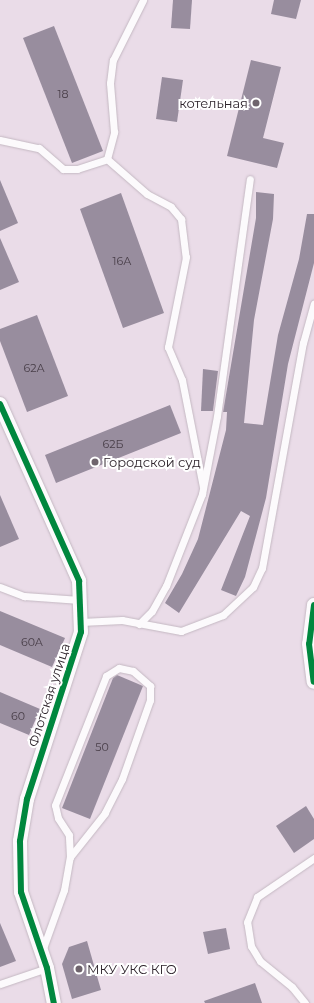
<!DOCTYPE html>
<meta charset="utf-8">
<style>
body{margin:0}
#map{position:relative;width:314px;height:1003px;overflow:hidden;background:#eadce8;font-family:Montserrat,sans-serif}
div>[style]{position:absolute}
.building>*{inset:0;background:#988d9e}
.roads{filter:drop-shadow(0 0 1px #c4b8c2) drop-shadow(0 0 1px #c4b8c2)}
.lane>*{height:7px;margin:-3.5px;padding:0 3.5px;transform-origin:3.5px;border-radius:3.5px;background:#fcfafc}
.street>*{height:14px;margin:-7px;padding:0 7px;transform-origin:7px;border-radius:7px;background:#fcfafc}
.cycleway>*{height:6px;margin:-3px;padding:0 3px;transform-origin:3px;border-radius:3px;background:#00873e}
.dots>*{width:11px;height:11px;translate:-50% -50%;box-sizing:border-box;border:2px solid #fff;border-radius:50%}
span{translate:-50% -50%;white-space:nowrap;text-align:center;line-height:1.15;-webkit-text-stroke:4px #fff;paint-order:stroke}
.number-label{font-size:11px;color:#483e48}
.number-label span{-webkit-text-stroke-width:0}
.poi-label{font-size:13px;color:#2d232b}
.right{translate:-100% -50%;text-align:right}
.left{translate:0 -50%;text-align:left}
.street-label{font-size:13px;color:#2d232b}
</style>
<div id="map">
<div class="building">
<div style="clip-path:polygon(173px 0,192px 0,190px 29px,171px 28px)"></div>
<div style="clip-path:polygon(274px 0,301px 0,296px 19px,271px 14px)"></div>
<div style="clip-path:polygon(54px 26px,103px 151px,72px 163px,23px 38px)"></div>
<div style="clip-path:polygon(251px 60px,281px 67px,263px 138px,284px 143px,277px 168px,227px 156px)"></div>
<div style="clip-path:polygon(162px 77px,183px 80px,177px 122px,156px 119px)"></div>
<div style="clip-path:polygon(0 180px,18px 223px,0 231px)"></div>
<div style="clip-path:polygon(256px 192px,274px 194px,273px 219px,254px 320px,244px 423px,263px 425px,278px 335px,299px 259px,307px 214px,314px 214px,314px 263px,288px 364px,266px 498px,245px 577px,236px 596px,221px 590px,250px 516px,241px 511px,179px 613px,165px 603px,182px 574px,198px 539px,226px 430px,227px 412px,223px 412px,256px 218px)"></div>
<div style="clip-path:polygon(121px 193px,164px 313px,123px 328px,80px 209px)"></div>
<div style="clip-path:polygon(0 238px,19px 282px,0 290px)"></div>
<div style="clip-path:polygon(37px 315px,68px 396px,27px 412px,0 341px,0 329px)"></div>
<div style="clip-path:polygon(203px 369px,218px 371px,213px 411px,201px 411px)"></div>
<div style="clip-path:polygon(170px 405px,181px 433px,56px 483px,45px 455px)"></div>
<div style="clip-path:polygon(0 495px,19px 539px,0 547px)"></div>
<div style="clip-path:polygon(0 611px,65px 638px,52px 667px,0 645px)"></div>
<div style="clip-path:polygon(117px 675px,143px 686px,90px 819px,62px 808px,113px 678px)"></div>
<div style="clip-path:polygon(0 692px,40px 709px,29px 735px,0 723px)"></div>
<div style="clip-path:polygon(306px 806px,314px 819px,314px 839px,294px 853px,276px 826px)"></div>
<div style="clip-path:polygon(0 923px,16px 961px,0 967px)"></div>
<div style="clip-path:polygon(226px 928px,230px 949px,208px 954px,203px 932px)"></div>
<div style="clip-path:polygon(87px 941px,101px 990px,72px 999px,62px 964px,69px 947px)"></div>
<div style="clip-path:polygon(255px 983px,262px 1003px,205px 1003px,204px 1001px)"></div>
</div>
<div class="roads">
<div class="lane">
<div style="left:0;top:140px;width:40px;rotate:12deg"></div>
<div style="left:39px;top:148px;width:32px;rotate:41deg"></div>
<div style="left:63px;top:169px;width:14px"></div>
<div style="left:77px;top:169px;width:32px;rotate:-18deg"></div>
<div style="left:107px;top:159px;width:28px;rotate:-75deg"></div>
<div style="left:114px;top:132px;width:49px;rotate:-94.7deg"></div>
<div style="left:110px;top:83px;width:23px;rotate:-83deg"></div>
<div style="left:113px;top:60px;width:67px;rotate:-63.4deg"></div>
<div style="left:107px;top:159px;width:53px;rotate:41.2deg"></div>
<div style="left:147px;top:194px;width:27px;rotate:28deg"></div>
<div style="left:171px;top:207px;width:16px;rotate:50deg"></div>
<div style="left:181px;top:219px;width:38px;rotate:83deg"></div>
<div style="left:186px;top:257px;width:92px;rotate:101.3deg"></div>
<div style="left:168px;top:347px;width:36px;rotate:67deg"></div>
<div style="left:182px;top:380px;width:109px;rotate:78.9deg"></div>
<div style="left:0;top:587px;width:26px;rotate:21deg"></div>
<div style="left:24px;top:596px;width:56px;rotate:4.1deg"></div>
<div style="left:81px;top:622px;width:41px;rotate:-2.8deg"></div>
<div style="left:122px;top:620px;width:60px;rotate:10.6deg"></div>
<div style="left:181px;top:631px;width:45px;rotate:-20.9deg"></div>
<div style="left:223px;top:615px;width:41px;rotate:-43deg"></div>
<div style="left:253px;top:587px;width:21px;rotate:-65deg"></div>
<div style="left:262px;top:568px;width:229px;rotate:-79.7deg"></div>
<div style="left:303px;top:343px;width:41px;rotate:-74.6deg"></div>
<div style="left:139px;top:624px;width:18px;rotate:-45deg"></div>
<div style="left:152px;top:611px;width:29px;rotate:-61deg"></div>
<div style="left:166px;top:586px;width:99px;rotate:-68.6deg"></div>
<div style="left:202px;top:494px;width:79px;rotate:-79.1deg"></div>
<div style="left:217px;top:416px;width:239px;rotate:-82.1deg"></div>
<div style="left:42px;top:951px;width:65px;rotate:-70.2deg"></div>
<div style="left:64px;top:890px;width:34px;rotate:-80deg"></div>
<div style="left:70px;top:857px;width:22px;rotate:-93deg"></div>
<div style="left:69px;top:835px;width:20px;rotate:-123deg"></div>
<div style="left:58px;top:818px;width:13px;rotate:-103deg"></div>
<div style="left:55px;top:805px;width:139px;rotate:-68.4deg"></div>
<div style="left:106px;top:676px;width:15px;rotate:-32deg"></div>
<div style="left:119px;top:668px;width:14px;rotate:12deg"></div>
<div style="left:133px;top:671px;width:23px;rotate:41deg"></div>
<div style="left:150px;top:686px;width:14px;rotate:90deg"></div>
<div style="left:150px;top:700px;width:84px;rotate:109.5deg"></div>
<div style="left:122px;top:779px;width:38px;rotate:117deg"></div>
<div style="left:105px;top:813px;width:56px;rotate:128.5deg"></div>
<div style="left:0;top:984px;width:50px;rotate:-18.8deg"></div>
<div style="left:305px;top:1003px;width:21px;rotate:-129deg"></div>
<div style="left:292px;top:987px;width:41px;rotate:-140.9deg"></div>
<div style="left:260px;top:961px;width:17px;rotate:-121deg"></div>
<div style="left:251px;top:946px;width:24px;rotate:-99deg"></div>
<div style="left:247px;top:922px;width:27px;rotate:-68deg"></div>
<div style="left:257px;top:897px;width:69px;rotate:-34.4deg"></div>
</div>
<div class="street">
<div style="left:0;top:404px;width:194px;rotate:65.9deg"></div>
<div style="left:79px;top:581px;width:51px;rotate:87.8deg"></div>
<div style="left:81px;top:632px;width:176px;rotate:107.9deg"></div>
<div style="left:27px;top:799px;width:43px;rotate:99.5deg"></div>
<div style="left:20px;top:841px;width:51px;rotate:88.9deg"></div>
<div style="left:21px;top:892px;width:80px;rotate:71.1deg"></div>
<div style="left:47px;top:968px;width:36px;rotate:79deg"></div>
<div style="left:314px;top:605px;width:39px;rotate:97deg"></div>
<div style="left:309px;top:644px;width:38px;rotate:83deg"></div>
</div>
</div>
<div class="cycleway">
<div style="left:0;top:404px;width:194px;rotate:65.9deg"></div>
<div style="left:79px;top:581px;width:51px;rotate:87.8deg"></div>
<div style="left:81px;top:632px;width:176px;rotate:107.9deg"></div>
<div style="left:27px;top:799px;width:43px;rotate:99.5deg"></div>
<div style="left:20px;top:841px;width:51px;rotate:88.9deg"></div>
<div style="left:21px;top:892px;width:80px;rotate:71.1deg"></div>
<div style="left:47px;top:968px;width:36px;rotate:79deg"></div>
<div style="left:314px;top:605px;width:39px;rotate:97deg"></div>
<div style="left:309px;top:644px;width:38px;rotate:83deg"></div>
</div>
<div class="dots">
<div style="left:256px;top:103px;background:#6f646d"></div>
<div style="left:95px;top:462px;background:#6f646d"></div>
<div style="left:79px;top:969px;background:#6f646d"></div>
</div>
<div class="number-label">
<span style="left:63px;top:94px">18</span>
<span style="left:122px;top:261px">16А</span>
<span style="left:34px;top:368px">62А</span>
<span style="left:113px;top:444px">62Б</span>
<span style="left:32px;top:642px">60А</span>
<span style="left:18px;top:716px">60</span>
<span style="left:102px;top:747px">50</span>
</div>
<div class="poi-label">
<span class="right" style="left:248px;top:103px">котельная</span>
<span class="left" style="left:103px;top:462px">Городской суд</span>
<span class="left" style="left:87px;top:969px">МКУ УКС КГО</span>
</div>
<div class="street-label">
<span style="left:49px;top:695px;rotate:-72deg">Флотская улица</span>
</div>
</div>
